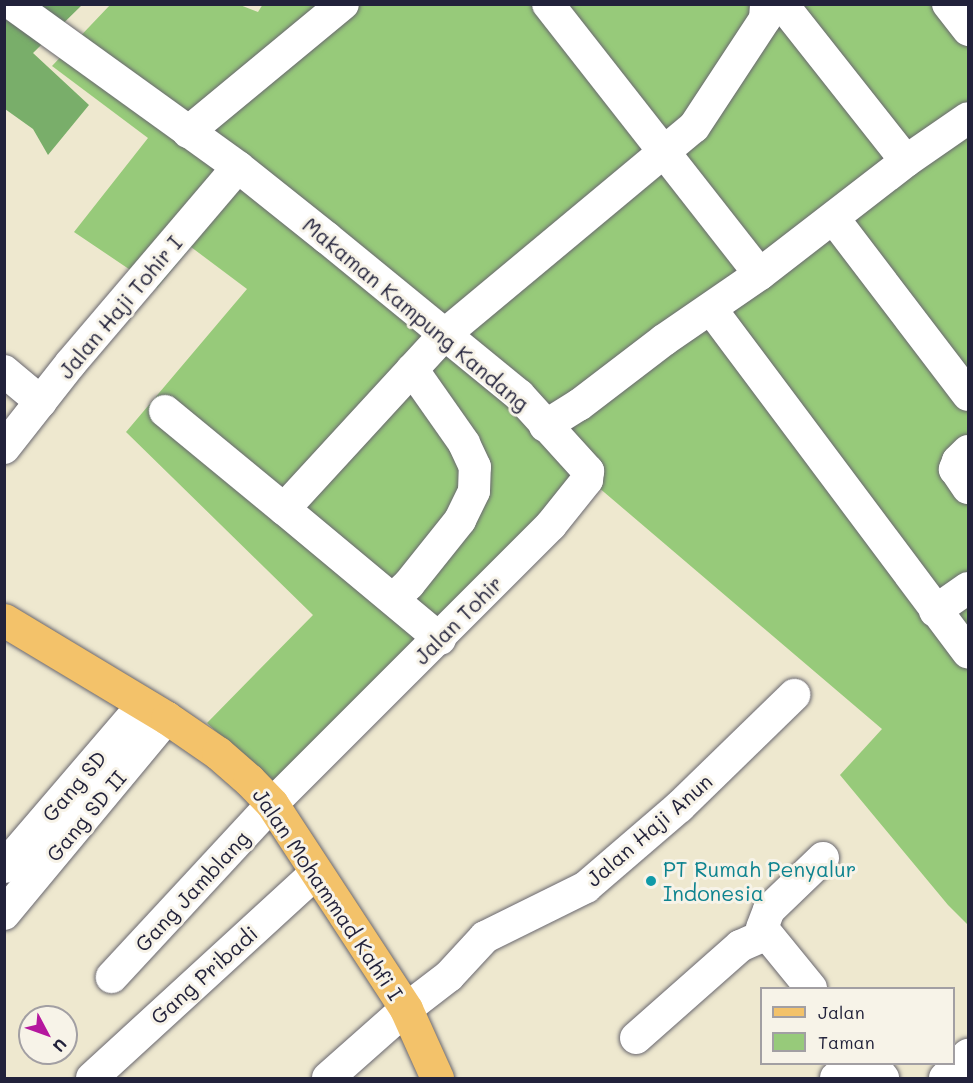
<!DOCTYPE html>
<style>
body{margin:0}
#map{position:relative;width:973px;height:1083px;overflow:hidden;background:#eee8cf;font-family:Mali,sans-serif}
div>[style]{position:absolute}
.green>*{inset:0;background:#97ca7a}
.forest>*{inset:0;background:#79ae6a}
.roads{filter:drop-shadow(0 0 2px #69676f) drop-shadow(0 0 2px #69676f)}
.minor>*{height:32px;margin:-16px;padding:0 16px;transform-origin:16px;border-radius:16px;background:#fff}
.major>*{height:33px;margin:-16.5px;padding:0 16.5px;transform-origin:16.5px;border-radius:16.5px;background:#f3c26a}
.dots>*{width:16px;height:16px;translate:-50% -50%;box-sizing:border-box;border:3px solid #f7f3e8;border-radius:50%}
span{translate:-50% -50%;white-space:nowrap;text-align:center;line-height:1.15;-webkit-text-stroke:6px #f7f3e8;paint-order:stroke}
.street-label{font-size:21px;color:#22223b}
.culture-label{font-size:21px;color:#0d838f}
.left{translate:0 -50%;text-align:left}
.frame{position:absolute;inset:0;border:6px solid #22223b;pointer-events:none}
.legend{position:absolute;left:760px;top:987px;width:195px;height:78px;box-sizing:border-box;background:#f7f3e8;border:2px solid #a29fa3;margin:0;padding:8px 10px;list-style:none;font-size:18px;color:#22223b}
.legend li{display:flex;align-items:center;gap:12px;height:30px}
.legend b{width:30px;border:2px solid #a29fa3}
.north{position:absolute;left:18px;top:1005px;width:60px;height:60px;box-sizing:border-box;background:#f7f3e8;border:2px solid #a29fa3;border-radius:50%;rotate:131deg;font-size:16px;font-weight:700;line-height:24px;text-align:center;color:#22223b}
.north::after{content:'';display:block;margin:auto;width:21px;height:27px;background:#b5179e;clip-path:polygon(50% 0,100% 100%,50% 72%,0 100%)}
</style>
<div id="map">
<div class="green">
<div style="clip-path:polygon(263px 4px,968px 5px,968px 925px,948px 905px,840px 775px,882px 729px,591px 481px,287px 796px,207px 723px,313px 615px,126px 432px,247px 289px,191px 247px,157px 288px,74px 232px,148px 138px,52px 66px,110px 5px,240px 5px,258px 12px)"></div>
</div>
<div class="forest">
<div style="clip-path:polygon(5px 5px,82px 5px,33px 53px,89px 105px,48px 155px,33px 129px,5px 109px)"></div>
</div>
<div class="roads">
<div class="minor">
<div style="left:12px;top:4px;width:279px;rotate:35.8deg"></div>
<div style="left:238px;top:167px;width:114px;rotate:38.6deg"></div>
<div style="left:327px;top:238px;width:248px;rotate:39.3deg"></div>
<div style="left:519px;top:395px;width:103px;rotate:47.8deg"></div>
<div style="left:588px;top:471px;width:9px;rotate:96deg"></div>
<div style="left:587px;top:480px;width:58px;rotate:128.7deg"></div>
<div style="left:551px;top:525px;width:395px;rotate:135deg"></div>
<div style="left:272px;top:804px;width:236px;rotate:132.8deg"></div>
<div style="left:548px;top:4px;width:343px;rotate:51.9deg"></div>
<div style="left:782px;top:4px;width:200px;rotate:51.7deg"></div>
<div style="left:948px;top:4px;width:33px;rotate:52deg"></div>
<div style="left:188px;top:132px;width:201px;rotate:-39.6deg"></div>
<div style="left:834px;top:219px;width:221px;rotate:52.7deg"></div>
<div style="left:711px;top:309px;width:429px;rotate:53.2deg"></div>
<div style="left:4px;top:371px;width:48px;rotate:40deg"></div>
<div style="left:165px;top:411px;width:154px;rotate:39.5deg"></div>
<div style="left:545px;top:426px;width:40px;rotate:-32deg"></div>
<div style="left:579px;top:405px;width:107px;rotate:-37.4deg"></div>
<div style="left:664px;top:340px;width:116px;rotate:-34.5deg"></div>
<div style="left:760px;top:274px;width:185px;rotate:-37.7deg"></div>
<div style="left:906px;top:161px;width:75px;rotate:-34.7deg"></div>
<div style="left:4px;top:448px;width:108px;rotate:-51.8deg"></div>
<div style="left:71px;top:363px;width:257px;rotate:-49.6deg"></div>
<div style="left:968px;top:451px;width:14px;rotate:135deg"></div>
<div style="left:958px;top:461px;width:9px;rotate:111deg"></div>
<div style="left:955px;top:469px;width:23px;rotate:56deg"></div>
<div style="left:393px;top:599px;width:22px;rotate:-43deg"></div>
<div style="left:409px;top:584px;width:82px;rotate:-51.4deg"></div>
<div style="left:460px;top:520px;width:32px;rotate:-64deg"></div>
<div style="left:474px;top:491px;width:24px;rotate:-88deg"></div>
<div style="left:475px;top:467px;width:26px;rotate:-115deg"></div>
<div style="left:464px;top:443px;width:90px;rotate:-125.1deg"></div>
<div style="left:935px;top:611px;width:40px;rotate:-34.9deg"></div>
<div style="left:440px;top:639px;width:203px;rotate:-140.2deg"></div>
<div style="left:284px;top:509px;width:236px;rotate:-47.4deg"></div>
<div style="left:444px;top:335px;width:325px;rotate:-39.8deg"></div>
<div style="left:694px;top:127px;width:129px;rotate:-56.7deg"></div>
<div style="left:765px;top:19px;width:15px;rotate:-86deg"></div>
<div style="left:4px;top:867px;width:213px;rotate:-49.4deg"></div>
<div style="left:4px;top:914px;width:255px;rotate:-50.3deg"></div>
<div style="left:811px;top:988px;width:77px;rotate:-129.2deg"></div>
<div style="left:762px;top:928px;width:19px;rotate:-69deg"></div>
<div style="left:769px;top:910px;width:75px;rotate:-43.9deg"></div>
<div style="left:636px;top:1038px;width:139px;rotate:-41.5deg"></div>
<div style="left:740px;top:946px;width:27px;rotate:-24deg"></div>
<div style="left:872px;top:1064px;width:18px;rotate:52deg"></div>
<div style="left:92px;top:1078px;width:304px;rotate:-42.5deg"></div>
<div style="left:328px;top:1078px;width:104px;rotate:-41.5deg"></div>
<div style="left:406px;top:1009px;width:54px;rotate:-37.5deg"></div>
<div style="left:449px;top:976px;width:53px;rotate:-47.3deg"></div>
<div style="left:485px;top:937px;width:113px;rotate:-26.3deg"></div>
<div style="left:586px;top:887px;width:123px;rotate:-40.7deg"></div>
<div style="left:679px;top:807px;width:161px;rotate:-44.2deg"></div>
<div style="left:836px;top:1078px;width:22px;rotate:-39deg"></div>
<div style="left:945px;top:1078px;width:33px;rotate:-45deg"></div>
</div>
<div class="major">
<div style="left:4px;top:620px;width:190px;rotate:31deg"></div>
<div style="left:167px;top:718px;width:62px;rotate:34.5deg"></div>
<div style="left:218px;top:753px;width:41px;rotate:41.1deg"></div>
<div style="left:249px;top:780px;width:33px;rotate:46deg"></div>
<div style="left:272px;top:804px;width:245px;rotate:56.8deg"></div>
<div style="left:406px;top:1009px;width:76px;rotate:65.8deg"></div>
</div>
</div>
<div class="dots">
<div style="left:651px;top:881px;background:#0f9aa8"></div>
</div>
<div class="street-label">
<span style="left:120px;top:307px;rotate:-50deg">Jalan Haji Tohir I</span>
<span style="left:416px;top:314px;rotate:40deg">Makaman Kampung Kandang</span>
<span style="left:458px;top:620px;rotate:-45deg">Jalan Tohir</span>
<span style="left:74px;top:786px;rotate:-49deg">Gang SD</span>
<span style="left:86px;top:816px;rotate:-50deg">Gang SD II</span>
<span style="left:649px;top:830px;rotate:-41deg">Jalan Haji Anun</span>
<span style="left:192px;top:891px;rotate:-47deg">Gang Jamblang</span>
<span style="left:328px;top:894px;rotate:56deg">Jalan Mohammad Kahfi I</span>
<span style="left:204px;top:975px;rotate:-42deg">Gang Pribadi</span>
</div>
<div class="culture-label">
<span class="left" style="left:663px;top:881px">PT Rumah Penyalur<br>Indonesia</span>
</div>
<div class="frame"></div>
<ul class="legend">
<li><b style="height:8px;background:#f3c26a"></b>Jalan</li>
<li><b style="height:16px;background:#97ca7a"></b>Taman</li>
</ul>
<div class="north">U</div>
</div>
